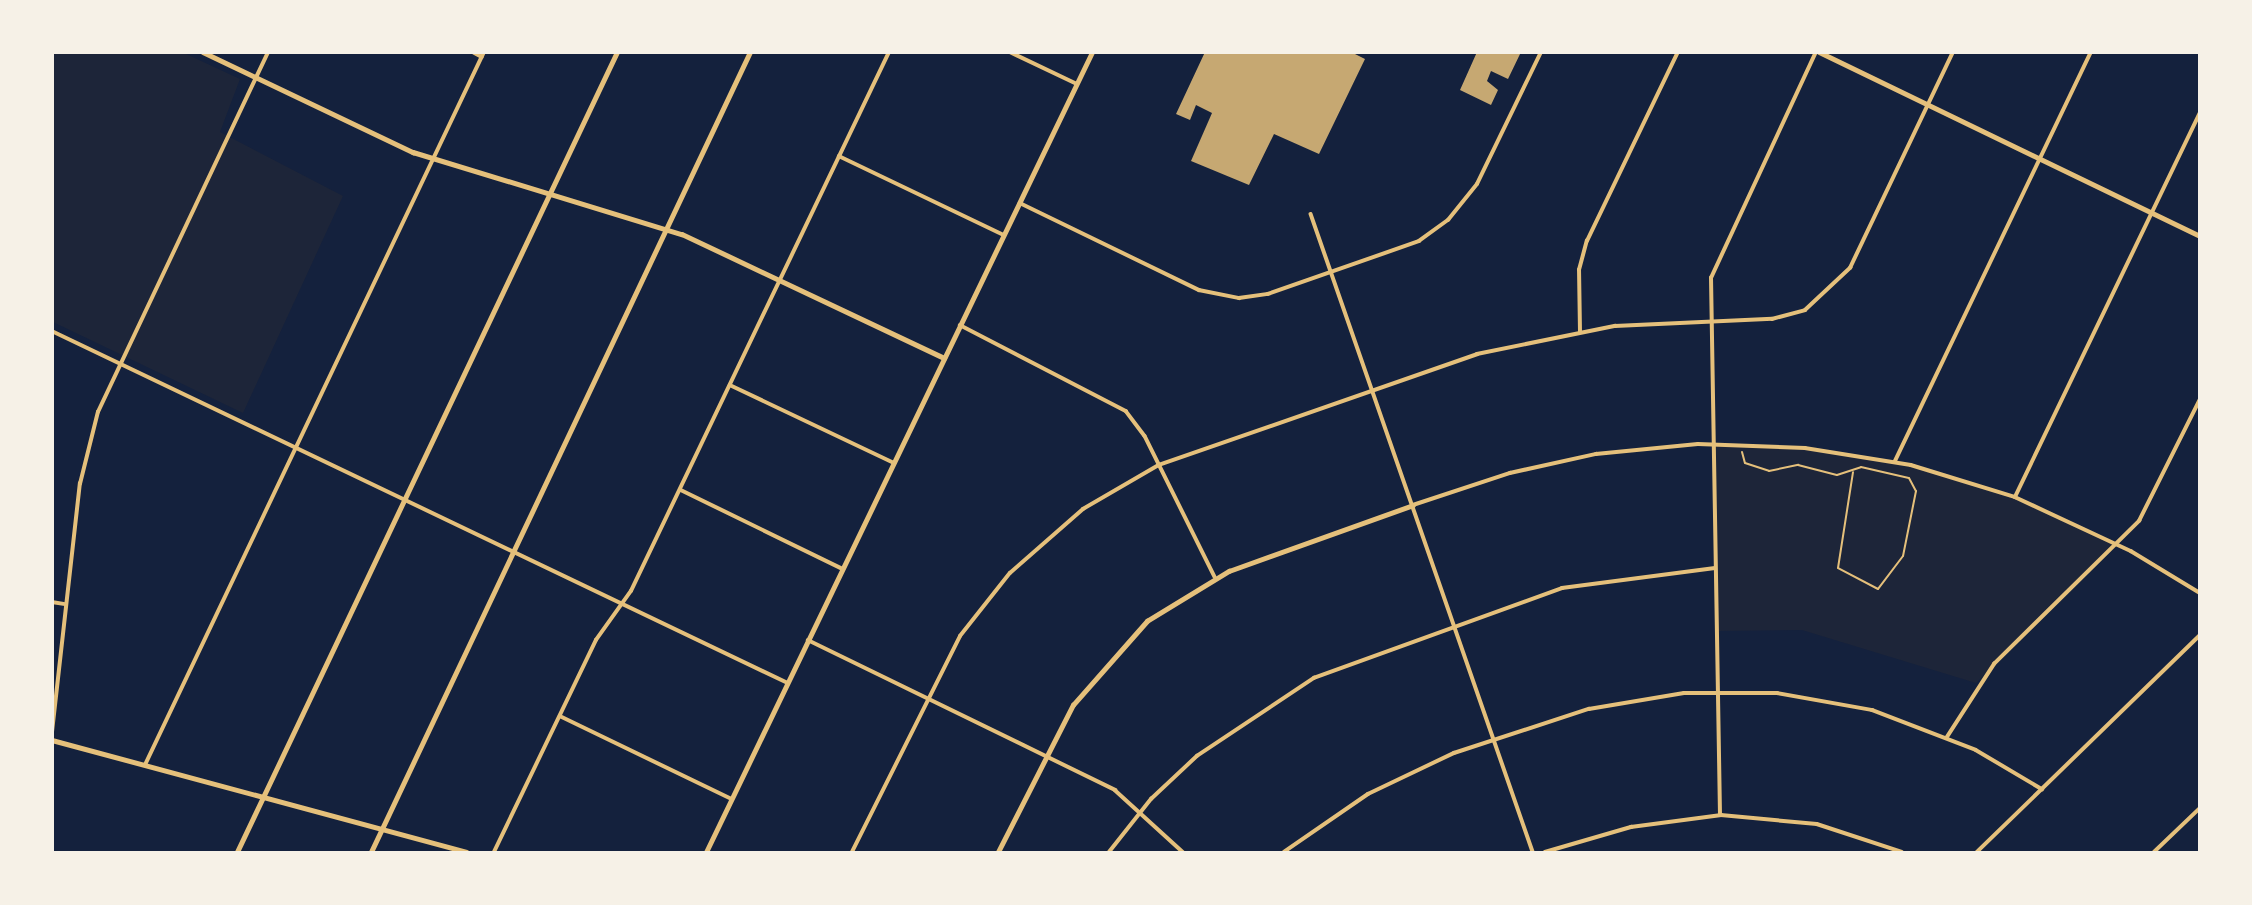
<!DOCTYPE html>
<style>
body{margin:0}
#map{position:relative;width:2252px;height:905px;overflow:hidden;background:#14213d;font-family:Lora,serif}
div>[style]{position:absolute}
.green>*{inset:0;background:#1d2539}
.building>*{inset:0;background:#c6a872}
.path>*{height:2px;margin:-1px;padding:0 1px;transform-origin:1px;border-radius:1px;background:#e5c07b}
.minor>*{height:3.5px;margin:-1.75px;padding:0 1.75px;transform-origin:1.75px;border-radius:1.75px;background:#e5c07b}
.tertiary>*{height:4.5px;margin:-2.25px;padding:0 2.25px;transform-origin:2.25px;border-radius:2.25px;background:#e5c07b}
.secondary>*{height:5px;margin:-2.5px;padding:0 2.5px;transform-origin:2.5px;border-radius:2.5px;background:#e5c07b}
span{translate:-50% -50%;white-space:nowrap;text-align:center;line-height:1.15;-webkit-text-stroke:7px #f6f1e7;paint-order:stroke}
.frame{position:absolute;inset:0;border:54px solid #f6f1e7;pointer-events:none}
</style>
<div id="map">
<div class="green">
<div style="clip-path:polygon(52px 53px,184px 53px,240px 79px,220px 132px,343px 196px,243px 413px,53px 322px)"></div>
<div style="clip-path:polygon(1713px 444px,1805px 448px,1933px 471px,2020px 498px,2116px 544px,1976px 683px,1802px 630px,1718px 631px)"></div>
</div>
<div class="building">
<div style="clip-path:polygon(1205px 52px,1351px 52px,1365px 59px,1319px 154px,1274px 134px,1249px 185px,1191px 161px,1212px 113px,1196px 105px,1190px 120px,1176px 114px)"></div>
<div style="clip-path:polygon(1477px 52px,1521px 52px,1508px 79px,1491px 71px,1487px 81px,1498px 90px,1491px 105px,1460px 90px)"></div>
</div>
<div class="path">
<div style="left:1742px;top:452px;width:11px;rotate:75deg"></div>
<div style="left:1745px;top:463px;width:25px;rotate:18deg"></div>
<div style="left:1769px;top:471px;width:30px;rotate:-12deg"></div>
<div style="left:1798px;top:465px;width:40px;rotate:14.4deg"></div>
<div style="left:1837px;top:475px;width:25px;rotate:-18deg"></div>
<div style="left:1861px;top:467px;width:49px;rotate:12.9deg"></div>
<div style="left:1909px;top:478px;width:15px;rotate:62deg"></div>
<div style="left:1916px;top:491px;width:66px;rotate:101.3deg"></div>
<div style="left:1903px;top:556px;width:41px;rotate:127.1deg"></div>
<div style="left:1878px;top:589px;width:45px;rotate:-152.3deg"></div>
<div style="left:1838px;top:568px;width:97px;rotate:-81.1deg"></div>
</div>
<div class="minor">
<div style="left:473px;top:52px;width:10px;rotate:29deg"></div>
<div style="left:1010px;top:52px;width:74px;rotate:25.5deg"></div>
<div style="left:839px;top:156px;width:183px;rotate:25.6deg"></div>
<div style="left:1020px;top:203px;width:199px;rotate:25.9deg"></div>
<div style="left:1199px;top:290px;width:41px;rotate:11.3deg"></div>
<div style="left:1239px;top:298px;width:29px;rotate:-8deg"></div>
<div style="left:1268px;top:294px;width:160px;rotate:-19.3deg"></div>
<div style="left:1419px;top:241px;width:36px;rotate:-36deg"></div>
<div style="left:1448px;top:220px;width:46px;rotate:-51.1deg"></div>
<div style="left:1477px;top:184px;width:147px;rotate:-64.1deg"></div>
<div style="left:1311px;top:214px;width:676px;rotate:70.81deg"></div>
<div style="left:960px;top:325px;width:187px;rotate:27.4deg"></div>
<div style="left:1126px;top:411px;width:31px;rotate:53deg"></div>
<div style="left:1145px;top:436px;width:157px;rotate:63.6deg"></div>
<div style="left:52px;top:331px;width:816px;rotate:25.56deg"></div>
<div style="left:1580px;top:332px;width:62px;rotate:-90.9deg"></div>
<div style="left:1579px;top:270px;width:30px;rotate:-75deg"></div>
<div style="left:1587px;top:241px;width:210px;rotate:-64.3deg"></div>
<div style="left:730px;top:385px;width:182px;rotate:25.4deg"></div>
<div style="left:1895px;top:461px;width:454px;rotate:-64.4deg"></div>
<div style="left:681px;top:490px;width:180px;rotate:26deg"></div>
<div style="left:2015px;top:497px;width:426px;rotate:-64.3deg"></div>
<div style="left:1413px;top:505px;width:102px;rotate:-18.3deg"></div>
<div style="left:1510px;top:473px;width:88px;rotate:-12.5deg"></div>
<div style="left:1596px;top:454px;width:102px;rotate:-5.6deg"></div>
<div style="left:1698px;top:444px;width:107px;rotate:2.1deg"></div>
<div style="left:1805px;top:448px;width:107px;rotate:9.1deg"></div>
<div style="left:1911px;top:465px;width:109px;rotate:17.1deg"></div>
<div style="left:2015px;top:497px;width:128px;rotate:25deg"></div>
<div style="left:2131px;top:551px;width:81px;rotate:31.3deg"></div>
<div style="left:52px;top:602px;width:13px;rotate:9deg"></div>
<div style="left:808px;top:640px;width:342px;rotate:26deg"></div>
<div style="left:1115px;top:790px;width:92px;rotate:42.4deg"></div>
<div style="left:560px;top:716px;width:191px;rotate:25.8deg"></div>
<div style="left:52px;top:732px;width:250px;rotate:-83.6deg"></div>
<div style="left:80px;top:484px;width:74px;rotate:-76deg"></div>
<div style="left:98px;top:412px;width:398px;rotate:-64.7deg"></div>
<div style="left:1947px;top:737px;width:87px;rotate:-57.2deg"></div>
<div style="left:1994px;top:664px;width:204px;rotate:-44.6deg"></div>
<div style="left:2139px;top:521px;width:136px;rotate:-63.4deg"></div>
<div style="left:145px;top:765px;width:789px;rotate:-64.57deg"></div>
<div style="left:1720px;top:815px;width:537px;rotate:-90.96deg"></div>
<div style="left:1711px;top:278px;width:249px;rotate:-65.1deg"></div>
<div style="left:494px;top:852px;width:235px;rotate:-64.3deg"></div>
<div style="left:596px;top:640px;width:60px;rotate:-54.5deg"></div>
<div style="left:631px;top:591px;width:598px;rotate:-64.42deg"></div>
<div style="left:852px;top:852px;width:241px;rotate:-63.4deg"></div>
<div style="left:960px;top:636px;width:80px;rotate:-51.6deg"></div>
<div style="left:1010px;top:573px;width:97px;rotate:-41.2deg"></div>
<div style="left:1083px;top:509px;width:88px;rotate:-30.1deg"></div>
<div style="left:1159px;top:465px;width:337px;rotate:-19.2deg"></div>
<div style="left:1477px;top:354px;width:141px;rotate:-11.5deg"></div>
<div style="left:1615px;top:326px;width:157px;rotate:-2.6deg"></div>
<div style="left:1772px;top:319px;width:34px;rotate:-15deg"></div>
<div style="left:1805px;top:310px;width:62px;rotate:-43deg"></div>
<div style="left:1850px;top:268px;width:239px;rotate:-64.5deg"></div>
<div style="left:1109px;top:852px;width:68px;rotate:-51.6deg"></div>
<div style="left:1151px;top:799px;width:63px;rotate:-43.1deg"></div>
<div style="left:1197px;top:756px;width:141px;rotate:-33.7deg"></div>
<div style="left:1314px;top:678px;width:264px;rotate:-19.9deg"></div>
<div style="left:1562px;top:588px;width:154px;rotate:-7.4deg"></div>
<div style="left:1284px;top:852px;width:102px;rotate:-34.6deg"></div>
<div style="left:1368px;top:794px;width:95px;rotate:-25.5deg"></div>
<div style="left:1454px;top:753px;width:142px;rotate:-18.1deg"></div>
<div style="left:1589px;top:709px;width:96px;rotate:-9.6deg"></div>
<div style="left:1684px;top:693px;width:93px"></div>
<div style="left:1777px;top:693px;width:97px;rotate:10.1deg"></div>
<div style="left:1872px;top:710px;width:111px;rotate:21deg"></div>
<div style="left:1976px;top:750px;width:77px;rotate:30.6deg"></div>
<div style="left:1545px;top:852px;width:90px;rotate:-16.2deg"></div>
<div style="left:1631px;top:827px;width:91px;rotate:-7.6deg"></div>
<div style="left:1721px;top:815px;width:96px;rotate:5.4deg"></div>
<div style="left:1817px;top:824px;width:89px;rotate:18.2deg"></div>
<div style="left:1977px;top:852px;width:311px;rotate:-44.2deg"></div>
<div style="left:2154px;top:852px;width:64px;rotate:-43.7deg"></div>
</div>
<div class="tertiary">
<div style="left:203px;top:52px;width:233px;rotate:25.5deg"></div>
<div style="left:413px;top:152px;width:281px;rotate:17deg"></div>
<div style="left:682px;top:234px;width:290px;rotate:25.3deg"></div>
<div style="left:52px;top:740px;width:429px;rotate:15.1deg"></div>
<div style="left:237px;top:852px;width:886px;rotate:-64.59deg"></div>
<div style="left:371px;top:852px;width:885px;rotate:-64.65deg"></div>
<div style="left:998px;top:852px;width:165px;rotate:-63deg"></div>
<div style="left:1073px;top:705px;width:112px;rotate:-48.6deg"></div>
<div style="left:1147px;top:621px;width:96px;rotate:-31.4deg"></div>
<div style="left:1229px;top:571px;width:195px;rotate:-19.7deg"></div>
</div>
<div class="secondary">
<div style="left:1819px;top:52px;width:423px;rotate:25.8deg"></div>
<div style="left:706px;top:852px;width:888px;rotate:-64.24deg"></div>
</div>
<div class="frame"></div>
</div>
